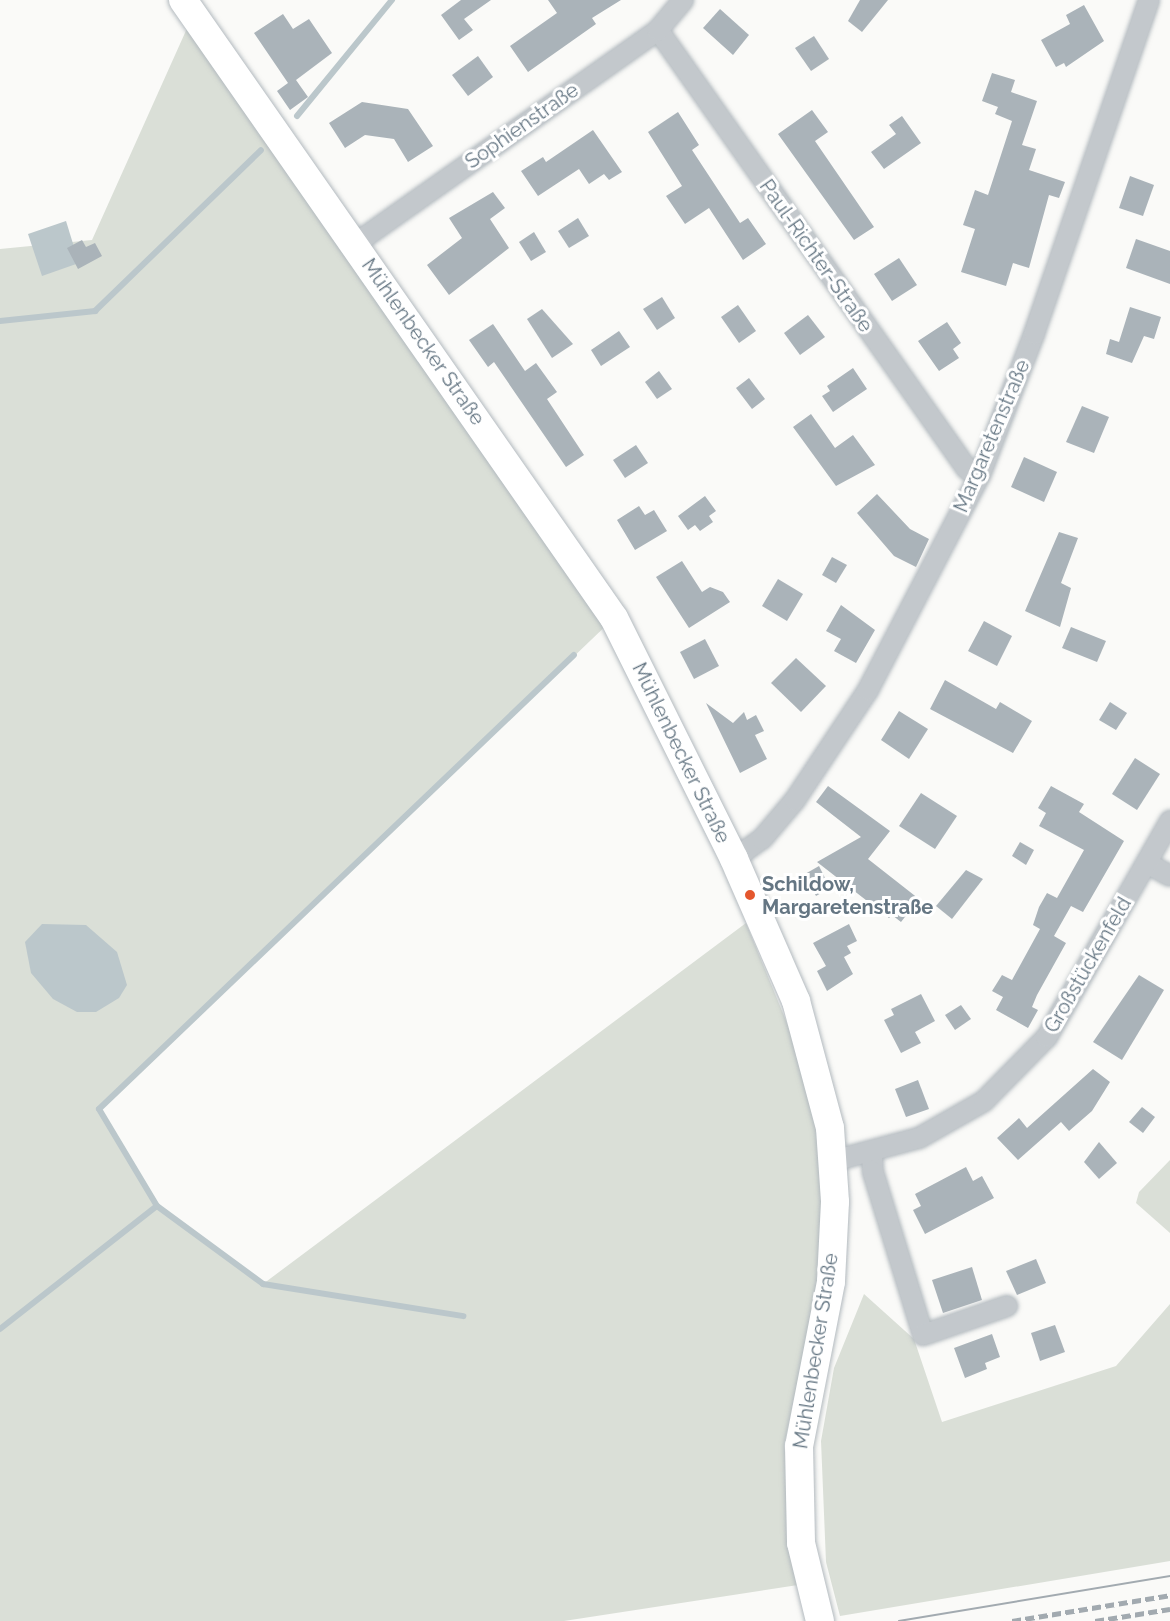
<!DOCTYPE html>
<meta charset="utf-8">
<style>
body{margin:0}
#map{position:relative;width:1170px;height:1621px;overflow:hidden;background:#fafaf8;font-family:Raleway,sans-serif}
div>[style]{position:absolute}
.green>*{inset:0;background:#dadfd7}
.water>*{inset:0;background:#bbc7cb}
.stream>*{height:6px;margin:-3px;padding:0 3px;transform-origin:3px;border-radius:3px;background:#bbc7cb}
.building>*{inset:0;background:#aab3b9}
.roads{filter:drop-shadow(0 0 2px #b3babf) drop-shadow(0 0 2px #b3babf)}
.street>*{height:20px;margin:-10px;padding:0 10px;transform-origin:10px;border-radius:10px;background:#c3c8cc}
.secondary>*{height:28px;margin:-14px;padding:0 14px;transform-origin:14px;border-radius:14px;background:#fff}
.tram>*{height:1.5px;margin:-0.75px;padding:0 0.75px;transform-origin:0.75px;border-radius:0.75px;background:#a2aab0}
.rail>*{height:4.5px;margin-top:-2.25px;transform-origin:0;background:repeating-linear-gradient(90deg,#a2aab0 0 9px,transparent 0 13.5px)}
.dots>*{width:16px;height:16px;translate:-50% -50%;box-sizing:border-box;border:3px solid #fff;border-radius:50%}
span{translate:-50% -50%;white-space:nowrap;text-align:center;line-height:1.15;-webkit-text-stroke:6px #fff;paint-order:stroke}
.street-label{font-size:20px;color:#657683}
.poi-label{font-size:20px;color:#657683;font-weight:700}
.left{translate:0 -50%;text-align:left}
</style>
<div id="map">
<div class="green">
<div style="clip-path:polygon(193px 15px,614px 618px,100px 1110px,157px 1206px,263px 1284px,746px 923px,830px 1128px,819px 1280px,784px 1446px,811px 1583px,564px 1621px,0 1621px,0 249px,92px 240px)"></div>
<div style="clip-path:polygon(1170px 1160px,1170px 1233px,1136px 1203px,1139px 1192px)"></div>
<div style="clip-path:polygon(864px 1294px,914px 1339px,942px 1422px,1116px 1366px,1170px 1304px,1170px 1561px,840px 1616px,826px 1562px,821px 1441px,834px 1368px)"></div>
</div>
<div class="water">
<div style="clip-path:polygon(66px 221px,79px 263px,42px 276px,28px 234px)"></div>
<div style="clip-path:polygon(42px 924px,86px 925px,117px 952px,127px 985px,119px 998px,96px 1012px,77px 1012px,53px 999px,31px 973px,25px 942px)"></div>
</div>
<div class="stream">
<div style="left:297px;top:116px;width:150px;rotate:-50.7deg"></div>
<div style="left:0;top:321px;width:96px;rotate:-6deg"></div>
<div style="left:95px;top:311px;width:231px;rotate:-44.1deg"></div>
<div style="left:157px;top:1206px;width:132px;rotate:36.3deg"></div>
<div style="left:263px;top:1284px;width:203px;rotate:9.1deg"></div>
<div style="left:0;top:1329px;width:199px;rotate:-38.1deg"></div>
<div style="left:157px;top:1206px;width:113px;rotate:-120.9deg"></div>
<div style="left:99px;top:1109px;width:657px;rotate:-43.71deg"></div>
</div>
<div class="building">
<div style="clip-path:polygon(461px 0,491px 0,464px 19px,473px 30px,459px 40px,441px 15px)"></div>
<div style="clip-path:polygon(548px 0,621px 0,592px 18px,596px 24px,528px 72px,510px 46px,557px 13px)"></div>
<div style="clip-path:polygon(860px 0,888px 0,862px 32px,848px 21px)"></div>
<div style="clip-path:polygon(1084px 5px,1104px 41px,1066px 67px,1064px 63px,1056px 67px,1041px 40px,1070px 24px,1066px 15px)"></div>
<div style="clip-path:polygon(720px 9px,749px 35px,733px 55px,703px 28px)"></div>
<div style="clip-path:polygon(283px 14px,293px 29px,309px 19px,332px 53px,296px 80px,308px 97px,290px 110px,277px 91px,288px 83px,254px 33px)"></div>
<div style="clip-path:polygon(814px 36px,829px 59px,811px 71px,795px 48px)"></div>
<div style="clip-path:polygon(478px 56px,493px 77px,468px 96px,452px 75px)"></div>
<div style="clip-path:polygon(992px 73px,1015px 80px,1011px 92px,1037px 101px,1022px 145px,1036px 149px,1029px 170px,1065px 182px,1059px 198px,1049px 195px,1029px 268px,1013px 263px,1006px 286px,961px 272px,975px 229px,963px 225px,975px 190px,988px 195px,1012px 121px,995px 114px,998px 107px,982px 101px)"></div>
<div style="clip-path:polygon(362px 102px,408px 109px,433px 146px,408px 162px,394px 139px,365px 135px,345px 148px,329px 123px)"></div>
<div style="clip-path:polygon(812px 110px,828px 132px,815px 141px,874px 227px,854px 240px,778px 134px)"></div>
<div style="clip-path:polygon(678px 112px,699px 145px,692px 150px,740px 223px,748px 218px,766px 244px,743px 260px,709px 208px,685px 224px,666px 196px,682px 186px,648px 132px)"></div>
<div style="clip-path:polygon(902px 116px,921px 143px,884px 169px,871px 152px,896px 134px,889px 125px)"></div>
<div style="clip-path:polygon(593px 130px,622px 172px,609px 180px,604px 174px,589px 184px,579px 169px,538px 196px,521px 171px,543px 157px,546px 162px)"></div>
<div style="clip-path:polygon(1130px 176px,1154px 185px,1143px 216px,1119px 208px)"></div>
<div style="clip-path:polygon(493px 192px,505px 208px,490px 219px,509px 248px,449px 295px,427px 265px,462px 238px,449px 218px)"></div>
<div style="clip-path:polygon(578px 218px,589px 236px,569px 248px,558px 231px)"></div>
<div style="clip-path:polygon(534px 232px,546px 252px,531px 261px,519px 242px)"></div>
<div style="clip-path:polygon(1136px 239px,1170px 251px,1170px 284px,1126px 268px)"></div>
<div style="clip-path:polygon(82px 240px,86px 247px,95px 243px,102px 256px,78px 269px,67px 248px)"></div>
<div style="clip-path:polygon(899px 258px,917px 285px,892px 301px,874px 274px)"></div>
<div style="clip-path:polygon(662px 297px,675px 318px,657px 330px,643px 309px)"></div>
<div style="clip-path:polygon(738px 305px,756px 331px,739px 343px,721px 317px)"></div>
<div style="clip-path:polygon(1130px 307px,1161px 317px,1154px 339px,1144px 336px,1132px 363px,1106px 354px,1110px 339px,1119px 342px)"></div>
<div style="clip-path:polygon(542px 309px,573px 344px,552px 358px,527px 319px)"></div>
<div style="clip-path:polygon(808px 315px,825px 337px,800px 355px,784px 333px)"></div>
<div style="clip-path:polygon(947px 322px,961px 343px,953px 349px,959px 358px,939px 371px,918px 341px)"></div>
<div style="clip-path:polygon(493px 324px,525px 371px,536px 363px,557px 392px,547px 399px,584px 455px,566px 467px,494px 362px,488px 367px,469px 340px)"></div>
<div style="clip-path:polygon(619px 331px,630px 347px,601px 366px,591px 350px)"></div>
<div style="clip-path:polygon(853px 368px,867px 389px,833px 412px,822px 396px,830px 391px,827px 386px)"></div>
<div style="clip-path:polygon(659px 371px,672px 389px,657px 399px,645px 382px)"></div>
<div style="clip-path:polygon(749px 378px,765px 399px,752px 409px,736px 388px)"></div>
<div style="clip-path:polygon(1082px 406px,1109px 417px,1094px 453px,1066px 442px)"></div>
<div style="clip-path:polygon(811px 414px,835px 448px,853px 435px,875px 465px,836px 486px,793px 427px)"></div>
<div style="clip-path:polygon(636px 445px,648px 463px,625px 478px,613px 460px)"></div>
<div style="clip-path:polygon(1024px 457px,1057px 472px,1044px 502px,1011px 487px)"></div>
<div style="clip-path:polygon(877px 494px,910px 529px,929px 539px,916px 567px,894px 556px,857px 513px)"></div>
<div style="clip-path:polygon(705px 496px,716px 511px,709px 516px,713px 522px,700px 531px,695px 525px,688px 530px,678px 516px)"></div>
<div style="clip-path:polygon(639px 506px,645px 515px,654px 510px,667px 531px,635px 550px,617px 520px)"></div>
<div style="clip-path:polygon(1059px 532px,1078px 538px,1061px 583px,1071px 588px,1060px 627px,1025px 611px)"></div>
<div style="clip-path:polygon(832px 557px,847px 565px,836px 583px,822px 575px)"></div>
<div style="clip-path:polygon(682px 561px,702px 592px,710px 587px,723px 592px,730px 602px,689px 628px,656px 577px)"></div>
<div style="clip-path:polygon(778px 579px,803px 594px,787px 621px,762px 606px)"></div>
<div style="clip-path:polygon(841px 605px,875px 630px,856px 663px,834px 651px,841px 639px,826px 631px)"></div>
<div style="clip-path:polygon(984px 621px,1012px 636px,997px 666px,968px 651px)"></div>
<div style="clip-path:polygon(1071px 627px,1106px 641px,1097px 662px,1062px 648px)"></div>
<div style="clip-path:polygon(705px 639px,719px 666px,694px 679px,680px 652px)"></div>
<div style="clip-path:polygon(796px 658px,826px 686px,801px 712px,771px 683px)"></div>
<div style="clip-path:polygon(945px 680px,996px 709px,1000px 702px,1032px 721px,1013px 753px,930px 709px)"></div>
<div style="clip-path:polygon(1110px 702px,1127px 713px,1116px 730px,1099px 720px)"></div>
<div style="clip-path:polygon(706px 703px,733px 723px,744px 712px,747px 720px,756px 715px,764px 731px,755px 735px,767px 759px,740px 773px)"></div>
<div style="clip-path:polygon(899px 711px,928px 729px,909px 759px,881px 740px)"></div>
<div style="clip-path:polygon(1135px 758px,1160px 774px,1137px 810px,1112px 794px)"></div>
<div style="clip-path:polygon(828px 786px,890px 831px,868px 859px,919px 899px,901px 922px,892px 915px,889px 918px,817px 862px,861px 837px,816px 802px)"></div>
<div style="clip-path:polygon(1051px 786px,1084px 804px,1079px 812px,1124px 841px,1083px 912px,1071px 906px,1054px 936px,1066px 943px,1037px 995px,1032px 1007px,1038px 1010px,1028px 1028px,996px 1010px,1003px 997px,992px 991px,1002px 975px,1012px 980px,1040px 929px,1033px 925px,1039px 907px,1047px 893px,1057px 898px,1084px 850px,1039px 826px,1046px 813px,1038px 808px)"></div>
<div style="clip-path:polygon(921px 793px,957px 816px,935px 849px,899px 826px)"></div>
<div style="clip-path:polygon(1020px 842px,1034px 850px,1026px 865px,1012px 856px)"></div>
<div style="clip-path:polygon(819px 866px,830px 888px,816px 896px,805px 874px)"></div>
<div style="clip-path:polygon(966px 870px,983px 879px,952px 919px,936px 906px)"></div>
<div style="clip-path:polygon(849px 924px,857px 941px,847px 946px,851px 953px,844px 957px,853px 974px,827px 991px,817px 971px,826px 966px,813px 943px)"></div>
<div style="clip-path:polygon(1139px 975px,1164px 990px,1122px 1060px,1093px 1042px)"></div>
<div style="clip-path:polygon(921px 994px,935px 1021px,915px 1032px,921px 1043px,901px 1053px,884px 1020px,894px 1015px,891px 1009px)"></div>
<div style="clip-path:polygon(961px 1005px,971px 1019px,955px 1030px,945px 1015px)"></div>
<div style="clip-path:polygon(1093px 1069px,1110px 1082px,1092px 1111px,1069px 1131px,1061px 1122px,1018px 1160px,997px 1138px,1019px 1118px,1027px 1128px)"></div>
<div style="clip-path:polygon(918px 1080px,929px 1109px,906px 1117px,895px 1089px)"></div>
<div style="clip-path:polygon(1142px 1107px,1155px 1117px,1143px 1133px,1129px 1122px)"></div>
<div style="clip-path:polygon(1099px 1142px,1117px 1163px,1099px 1179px,1084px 1162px)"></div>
<div style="clip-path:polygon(966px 1167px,973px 1181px,982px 1176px,994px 1198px,925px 1234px,913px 1210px,921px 1206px,915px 1194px)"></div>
<div style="clip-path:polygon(1036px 1259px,1046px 1283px,1017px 1295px,1006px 1271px)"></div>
<div style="clip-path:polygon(972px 1267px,982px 1300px,943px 1313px,932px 1280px)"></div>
<div style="clip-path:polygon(1055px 1325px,1065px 1352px,1040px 1361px,1031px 1333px)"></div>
<div style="clip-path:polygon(992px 1334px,1000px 1357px,985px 1363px,987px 1369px,965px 1378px,954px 1348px)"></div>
</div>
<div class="roads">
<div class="street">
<div style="left:658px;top:30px;width:537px;rotate:54.86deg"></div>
<div style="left:967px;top:469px;width:14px;rotate:25deg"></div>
<div style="left:355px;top:244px;width:371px;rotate:-35.2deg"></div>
<div style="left:658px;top:30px;width:39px;rotate:-50deg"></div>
<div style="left:734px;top:859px;width:34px;rotate:-36deg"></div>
<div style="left:762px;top:839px;width:51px;rotate:-49.8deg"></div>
<div style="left:795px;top:800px;width:132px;rotate:-56.4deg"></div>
<div style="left:868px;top:690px;width:242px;rotate:-62.5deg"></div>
<div style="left:980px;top:475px;width:151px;rotate:-69deg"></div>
<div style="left:1034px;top:334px;width:353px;rotate:-71deg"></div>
<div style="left:1147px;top:863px;width:26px;rotate:29deg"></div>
<div style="left:872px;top:1154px;width:18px;rotate:87deg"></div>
<div style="left:873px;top:1172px;width:170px;rotate:72.9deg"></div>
<div style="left:923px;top:1335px;width:89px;rotate:-19deg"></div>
<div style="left:833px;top:1161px;width:89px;rotate:-15deg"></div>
<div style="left:919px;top:1138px;width:75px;rotate:-29.6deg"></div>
<div style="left:984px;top:1101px;width:90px;rotate:-45.5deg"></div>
<div style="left:1047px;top:1037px;width:249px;rotate:-60.3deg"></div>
</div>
<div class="secondary">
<div style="left:183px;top:0;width:753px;rotate:55.11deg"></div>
<div style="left:614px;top:618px;width:269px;rotate:63.5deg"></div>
<div style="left:734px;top:859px;width:155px;rotate:66.4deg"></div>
<div style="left:796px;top:1001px;width:131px;rotate:75deg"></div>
<div style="left:830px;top:1128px;width:74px;rotate:86.1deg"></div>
<div style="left:835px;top:1202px;width:80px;rotate:92.9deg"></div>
<div style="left:831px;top:1282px;width:167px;rotate:101deg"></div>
<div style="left:799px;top:1446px;width:97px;rotate:88.8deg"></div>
<div style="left:801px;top:1543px;width:80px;rotate:76.3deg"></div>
</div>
</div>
<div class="tram">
<div style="left:899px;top:1621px;width:275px;rotate:-9.4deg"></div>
</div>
<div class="rail">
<div style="left:1012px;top:1621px;width:160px;rotate:-9.3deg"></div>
<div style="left:1095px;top:1621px;width:76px;rotate:-9.1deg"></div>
</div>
<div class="dots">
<div style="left:750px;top:895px;background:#e4572e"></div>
</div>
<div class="street-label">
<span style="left:522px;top:126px;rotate:-35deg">Sophienstraße</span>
<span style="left:816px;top:256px;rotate:55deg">Paul-Richter-Straße</span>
<span style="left:423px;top:342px;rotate:55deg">Mühlenbecker Straße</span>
<span style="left:992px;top:436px;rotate:-67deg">Margaretenstraße</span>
<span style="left:681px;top:753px;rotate:64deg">Mühlenbecker Straße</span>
<span style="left:1088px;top:965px;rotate:-60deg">Großstückenfeld</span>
<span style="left:816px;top:1351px;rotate:-81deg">Mühlenbecker Straße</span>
</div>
<div class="poi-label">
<span class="left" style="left:762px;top:896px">Schildow,<br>Margaretenstraße</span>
</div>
</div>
